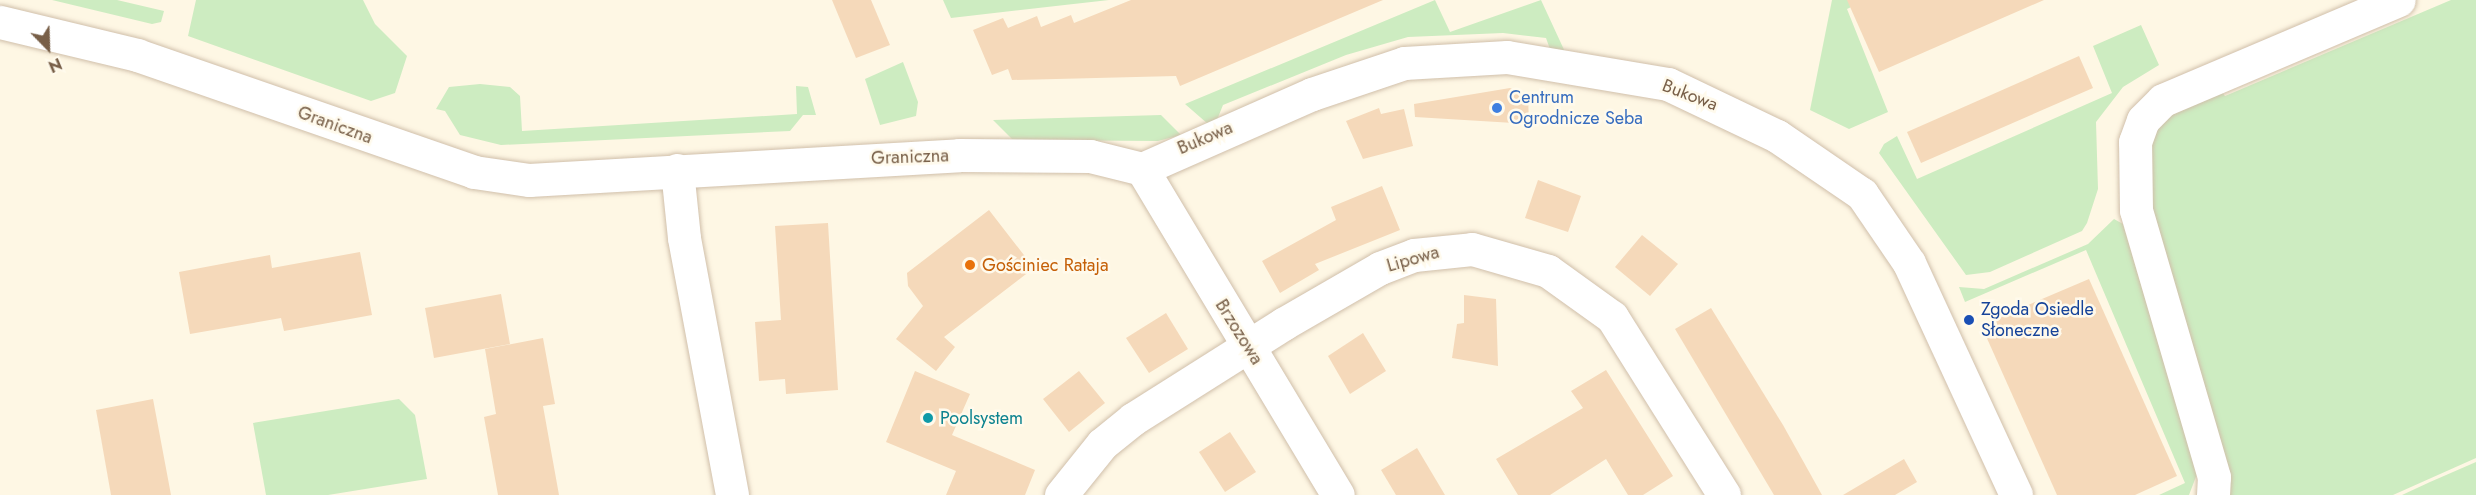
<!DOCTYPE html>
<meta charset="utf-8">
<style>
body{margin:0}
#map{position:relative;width:2476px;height:495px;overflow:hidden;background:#fef7e4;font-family:Jost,sans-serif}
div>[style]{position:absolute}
.green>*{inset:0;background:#cdecc1}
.building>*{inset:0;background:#f5d9ba}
.roads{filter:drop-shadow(0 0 2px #d0bfaa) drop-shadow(0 0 2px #d0bfaa)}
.minor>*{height:33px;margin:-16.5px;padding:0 16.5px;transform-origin:16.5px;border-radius:16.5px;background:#fff}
.dots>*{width:16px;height:16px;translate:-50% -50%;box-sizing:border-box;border:3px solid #fffaec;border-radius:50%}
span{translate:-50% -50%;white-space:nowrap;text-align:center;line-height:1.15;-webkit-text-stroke:5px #fffaec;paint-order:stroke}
.street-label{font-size:18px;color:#785f48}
.shop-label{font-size:18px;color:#366cbe}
.left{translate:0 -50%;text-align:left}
.food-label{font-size:18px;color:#c56008}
.transit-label{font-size:18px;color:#164399}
.culture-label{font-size:18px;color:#0d838f}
.north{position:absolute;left:18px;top:18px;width:60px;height:60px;-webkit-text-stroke:4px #fffaec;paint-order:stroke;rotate:157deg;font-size:16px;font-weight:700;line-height:24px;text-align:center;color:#785f48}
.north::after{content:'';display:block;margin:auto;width:21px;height:27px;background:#785f48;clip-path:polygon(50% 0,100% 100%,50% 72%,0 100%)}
</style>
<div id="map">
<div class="green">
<div style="clip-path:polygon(52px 0,117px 0,164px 11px,161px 22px,152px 24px)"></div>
<div style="clip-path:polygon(196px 0,363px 0,375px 24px,407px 56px,395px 93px,371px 101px,188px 36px)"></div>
<div style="clip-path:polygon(943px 0,1109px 0,951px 18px)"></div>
<div style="clip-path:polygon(1435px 0,1450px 32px,1541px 0,1566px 54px,1551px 52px,1546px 38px,1503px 33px,1408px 37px,1346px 55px,1223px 105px,1217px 120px,1208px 124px,1185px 104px)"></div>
<div style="clip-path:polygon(1832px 0,1866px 0,1847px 9px,1888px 112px,1849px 129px,1810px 110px)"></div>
<div style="clip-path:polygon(2451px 0,2476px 0,2476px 458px,2393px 495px,2225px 495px,2145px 209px,2151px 125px,2215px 84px,2225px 96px)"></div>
<div style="clip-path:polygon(2141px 25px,2159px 65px,2123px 87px,2096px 122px,2098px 189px,2087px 223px,2082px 231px,1990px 272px,1966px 275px,1879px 153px,1884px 144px,1897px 136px,1917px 179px,2112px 93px,2093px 46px)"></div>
<div style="clip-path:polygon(903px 62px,918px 102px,916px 116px,880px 125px,865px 79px)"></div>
<div style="clip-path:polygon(480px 84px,510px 87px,520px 96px,522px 131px,797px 114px,796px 86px,808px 87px,816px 115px,803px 115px,790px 131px,501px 145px,460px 135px,445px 111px,436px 109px,449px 87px)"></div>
<div style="clip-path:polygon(1161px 115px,1181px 135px,1158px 141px,1013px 140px,993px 120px)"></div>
<div style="clip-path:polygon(2114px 219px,2123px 224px,2197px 474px,2189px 495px,2159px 495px,2185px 483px,2086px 250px,1965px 302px,1959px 287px,1984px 289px,2088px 244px)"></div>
<div style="clip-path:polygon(399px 399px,415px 415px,427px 479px,328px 495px,266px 495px,253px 423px)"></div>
<div style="clip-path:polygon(2476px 462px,2476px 495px,2402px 495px,2430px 482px)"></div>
</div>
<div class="building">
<div style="clip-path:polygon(832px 0,871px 0,890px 45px,856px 58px)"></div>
<div style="clip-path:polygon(1131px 0,1383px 0,1180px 86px,1176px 76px,1012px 80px,1008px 69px,992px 75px,973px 30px,1003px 18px,1008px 28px,1037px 16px,1041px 27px,1071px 15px,1074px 23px)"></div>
<div style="clip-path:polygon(1847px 0,2044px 0,1879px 72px)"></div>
<div style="clip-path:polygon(2079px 56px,2093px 88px,1921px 163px,1907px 132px)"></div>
<div style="clip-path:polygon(1510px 88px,1528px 96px,1529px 124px,1415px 117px,1414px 104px)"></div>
<div style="clip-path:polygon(1379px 108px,1381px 114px,1404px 109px,1413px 146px,1363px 159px,1346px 121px)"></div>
<div style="clip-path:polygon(1538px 180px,1581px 196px,1568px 232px,1525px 218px)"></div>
<div style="clip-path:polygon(1382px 186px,1400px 230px,1315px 264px,1319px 270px,1280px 293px,1262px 261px,1336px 220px,1331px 207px)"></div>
<div style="clip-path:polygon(989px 210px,1034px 268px,944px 337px,955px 347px,936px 371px,896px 339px,923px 306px,908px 286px,907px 273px)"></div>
<div style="clip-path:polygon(828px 223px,838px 390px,786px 394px,785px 379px,759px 381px,755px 322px,781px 320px,775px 226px)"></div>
<div style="clip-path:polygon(1642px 235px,1678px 264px,1650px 296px,1615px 267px)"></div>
<div style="clip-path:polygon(360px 252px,372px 315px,284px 331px,281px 318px,190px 334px,179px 272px,270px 255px,272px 268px)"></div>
<div style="clip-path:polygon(2089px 279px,2177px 476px,2135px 495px,2057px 495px,1981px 325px)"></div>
<div style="clip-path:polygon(501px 294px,510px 344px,434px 358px,425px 308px)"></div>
<div style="clip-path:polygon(1464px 295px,1496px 299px,1498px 366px,1452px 358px,1457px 324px,1464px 323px)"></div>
<div style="clip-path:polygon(1711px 308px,1783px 425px,1822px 495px,1774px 495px,1675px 329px)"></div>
<div style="clip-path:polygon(1166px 313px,1188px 349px,1149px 373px,1126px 338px)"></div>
<div style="clip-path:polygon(1363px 333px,1386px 371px,1350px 394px,1328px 356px)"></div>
<div style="clip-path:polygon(543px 338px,555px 404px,543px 406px,559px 495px,498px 495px,484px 417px,496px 414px,485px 349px)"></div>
<div style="clip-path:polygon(1606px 370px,1673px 476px,1643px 495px,1628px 495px,1606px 459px,1550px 495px,1518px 495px,1496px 459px,1583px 408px,1571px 391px)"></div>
<div style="clip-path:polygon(915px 371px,970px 394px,952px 435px,1035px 470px,1025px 495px,946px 495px,956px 471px,886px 442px)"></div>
<div style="clip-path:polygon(1079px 371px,1105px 403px,1069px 432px,1043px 399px)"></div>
<div style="clip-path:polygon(153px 399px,171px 495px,111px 495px,96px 410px)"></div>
<div style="clip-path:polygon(1230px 432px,1256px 472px,1225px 492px,1199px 452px)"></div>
<div style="clip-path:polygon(1417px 448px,1445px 495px,1396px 495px,1381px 470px)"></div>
<div style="clip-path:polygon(1904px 459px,1917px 482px,1895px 495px,1843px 495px)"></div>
</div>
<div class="roads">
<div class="minor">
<div style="left:0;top:22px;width:141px;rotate:13.5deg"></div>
<div style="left:137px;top:55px;width:357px;rotate:19.1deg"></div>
<div style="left:474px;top:172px;width:56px;rotate:8.3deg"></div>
<div style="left:529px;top:180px;width:431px;rotate:-3.3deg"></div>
<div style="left:959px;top:155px;width:131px;rotate:0.4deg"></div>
<div style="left:1090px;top:156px;width:54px;rotate:14deg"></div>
<div style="left:1142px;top:169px;width:186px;rotate:-23.8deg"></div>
<div style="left:1312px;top:94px;width:97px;rotate:-18.6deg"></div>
<div style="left:1404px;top:63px;width:103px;rotate:-3.3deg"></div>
<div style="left:1507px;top:57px;width:163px;rotate:9.5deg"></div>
<div style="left:1668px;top:84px;width:121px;rotate:25.5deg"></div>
<div style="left:1777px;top:136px;width:103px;rotate:34.3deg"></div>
<div style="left:1862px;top:194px;width:83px;rotate:55.7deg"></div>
<div style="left:1909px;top:263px;width:255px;rotate:65.2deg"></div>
<div style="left:1142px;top:169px;width:380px;rotate:59deg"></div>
<div style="left:677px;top:170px;width:68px;rotate:84.1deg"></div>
<div style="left:684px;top:238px;width:261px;rotate:79.4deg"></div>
<div style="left:1061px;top:495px;width:65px;rotate:-51.2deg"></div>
<div style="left:1102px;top:444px;width:40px;rotate:-39deg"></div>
<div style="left:1133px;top:419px;width:178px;rotate:-32.3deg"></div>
<div style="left:1283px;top:324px;width:112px;rotate:-30deg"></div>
<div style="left:1380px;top:268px;width:36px;rotate:-21deg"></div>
<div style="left:1414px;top:255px;width:58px;rotate:-5.9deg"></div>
<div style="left:1472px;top:249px;width:79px;rotate:16.1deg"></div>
<div style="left:1548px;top:271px;width:79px;rotate:35.7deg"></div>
<div style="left:1612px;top:317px;width:210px;rotate:57.8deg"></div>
<div style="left:2213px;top:495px;width:18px;rotate:-87deg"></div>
<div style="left:2214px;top:477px;width:278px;rotate:-106.3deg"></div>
<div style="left:2136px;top:210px;width:68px;rotate:-90.8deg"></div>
<div style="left:2135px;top:142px;width:23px;rotate:-70deg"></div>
<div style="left:2143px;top:120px;width:28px;rotate:-45deg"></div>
<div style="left:2163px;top:100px;width:256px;rotate:-23deg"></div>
</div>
</div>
<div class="dots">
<div style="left:1497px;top:108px;background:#3f7fe0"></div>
<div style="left:970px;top:265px;background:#e8710a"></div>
<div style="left:1969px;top:320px;background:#1a4fb4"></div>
<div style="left:928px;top:418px;background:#0f9aa8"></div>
</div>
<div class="street-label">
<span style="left:1690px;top:95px;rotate:21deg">Bukowa</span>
<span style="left:335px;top:125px;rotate:20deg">Graniczna</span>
<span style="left:1205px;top:138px;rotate:-23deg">Bukowa</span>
<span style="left:910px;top:157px;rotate:-2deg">Graniczna</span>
<span style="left:1413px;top:259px;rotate:-16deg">Lipowa</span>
<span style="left:1239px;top:332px;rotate:58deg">Brzozowa</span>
</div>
<div class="shop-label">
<span class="left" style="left:1509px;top:108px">Centrum<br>Ogrodnicze Seba</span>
</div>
<div class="food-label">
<span class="left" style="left:982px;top:265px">Gościniec Rataja</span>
</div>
<div class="transit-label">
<span class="left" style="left:1981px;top:320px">Zgoda Osiedle<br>Słoneczne</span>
</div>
<div class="culture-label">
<span class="left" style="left:940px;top:418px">Poolsystem</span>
</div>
<div class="north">N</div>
</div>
